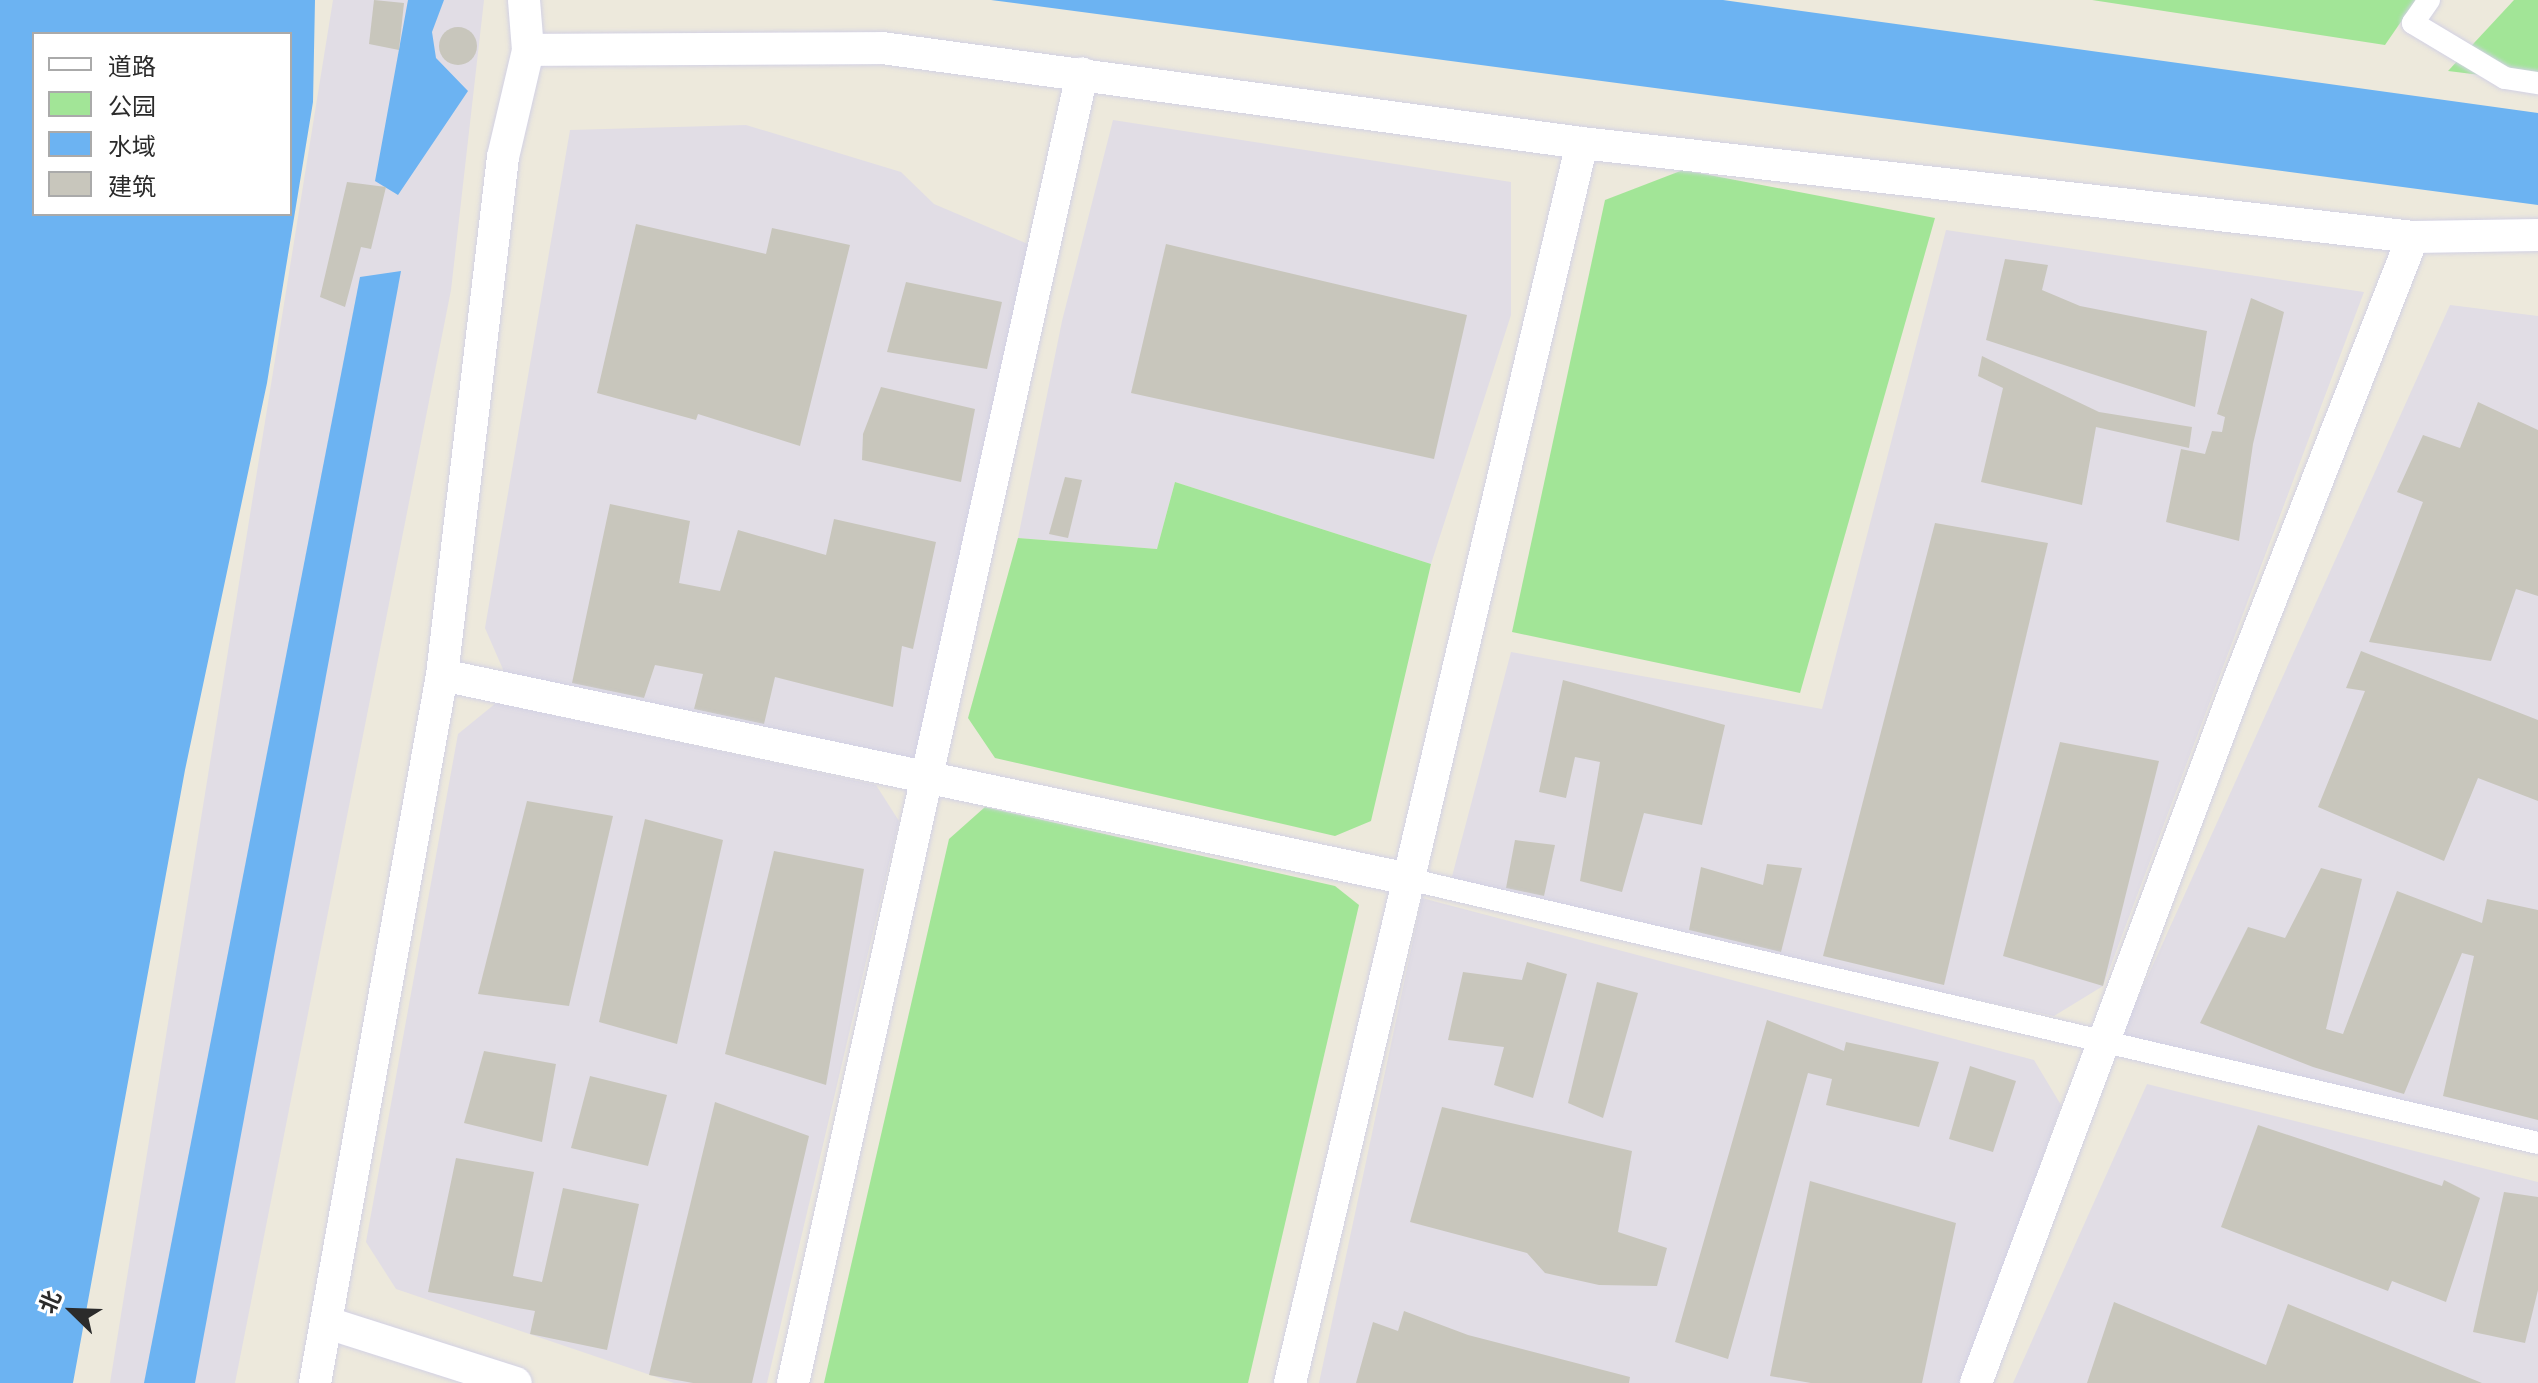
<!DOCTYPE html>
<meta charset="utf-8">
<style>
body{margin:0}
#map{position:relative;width:2538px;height:1383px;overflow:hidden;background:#ede9dc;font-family:Mulish,"Noto Sans SC",sans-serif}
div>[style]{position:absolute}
.industrial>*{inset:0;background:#e1dde5}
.green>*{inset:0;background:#a2e597}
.water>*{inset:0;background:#6cb3f2}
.building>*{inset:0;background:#c8c6bc}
.round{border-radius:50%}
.roads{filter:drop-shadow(0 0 2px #d2d1e4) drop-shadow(0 0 2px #d2d1e4)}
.street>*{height:22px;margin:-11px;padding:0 11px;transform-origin:11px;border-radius:11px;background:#fff}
.secondary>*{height:32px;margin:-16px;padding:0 16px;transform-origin:16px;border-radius:16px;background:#fff}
span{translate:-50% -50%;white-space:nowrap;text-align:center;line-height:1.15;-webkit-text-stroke:6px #fff;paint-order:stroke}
.legend{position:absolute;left:32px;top:32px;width:260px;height:184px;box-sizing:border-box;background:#fff;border:2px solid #aaa;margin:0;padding:10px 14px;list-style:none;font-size:24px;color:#2b2b2b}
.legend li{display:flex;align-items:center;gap:16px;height:40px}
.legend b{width:40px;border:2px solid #aaa}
.north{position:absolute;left:32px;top:1271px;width:80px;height:80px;-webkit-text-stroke:6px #fff;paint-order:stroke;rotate:293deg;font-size:22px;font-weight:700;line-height:32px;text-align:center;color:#2b2b2b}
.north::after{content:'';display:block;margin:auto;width:28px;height:36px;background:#2b2b2b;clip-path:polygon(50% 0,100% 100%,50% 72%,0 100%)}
</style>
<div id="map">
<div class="industrial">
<div style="clip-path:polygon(333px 0,484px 0,451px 290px,235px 1383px,110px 1383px)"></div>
<div style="clip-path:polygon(1113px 120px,1511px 182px,1511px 315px,1431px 564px,1175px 482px,1157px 549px,1018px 538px,1062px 321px)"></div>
<div style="clip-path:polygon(746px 125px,901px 172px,934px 204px,1028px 244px,914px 763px,512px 690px,485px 628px,570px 130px)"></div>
<div style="clip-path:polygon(1946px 230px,2364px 292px,2103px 986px,2054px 1016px,1449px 888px,1511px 652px,1822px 709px)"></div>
<div style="clip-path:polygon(2450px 305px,2538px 316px,2538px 1134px,2116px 1047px)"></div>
<div style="clip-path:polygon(496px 703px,876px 785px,899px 821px,767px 1383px,674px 1383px,396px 1289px,366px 1242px,458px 734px)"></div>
<div style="clip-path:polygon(1422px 898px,2034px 1060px,2061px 1105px,1963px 1383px,1319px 1383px)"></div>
<div style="clip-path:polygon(2147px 1084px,2538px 1182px,2538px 1383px,2013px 1383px)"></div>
</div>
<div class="green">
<div style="clip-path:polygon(2092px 0,2416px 0,2385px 45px)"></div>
<div style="clip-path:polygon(2514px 0,2538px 0,2538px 82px,2448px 71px)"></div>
<div style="clip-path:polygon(1683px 170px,1935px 218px,1800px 693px,1512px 632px,1605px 200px)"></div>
<div style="clip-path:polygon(1175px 482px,1431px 564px,1371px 821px,1335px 836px,995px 758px,968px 718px,1018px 538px,1157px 549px)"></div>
<div style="clip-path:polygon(985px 807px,1335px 886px,1359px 905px,1248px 1383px,824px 1383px,949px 839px)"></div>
</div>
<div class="water">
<div style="clip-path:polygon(evenodd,0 0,315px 0,313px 102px,267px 383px,185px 770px,73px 1383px,0 1383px,0 0,34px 34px,290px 34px,290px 214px,34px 214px,34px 34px)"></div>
<div style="clip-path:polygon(408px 0,444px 0,432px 32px,436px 58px,468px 91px,398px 195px,375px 181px)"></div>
<div style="clip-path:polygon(991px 0,1723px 0,2538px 113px,2538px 205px)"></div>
<div style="clip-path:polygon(401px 271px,195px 1383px,144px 1383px,360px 277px)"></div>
</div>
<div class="building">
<div style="clip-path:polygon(374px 0,404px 3px,399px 50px,369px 44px)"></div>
<div class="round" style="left:439px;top:27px;width:38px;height:38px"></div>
<div style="clip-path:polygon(347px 182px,386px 187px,371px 249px,361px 247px,345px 307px,320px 297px)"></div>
<div style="clip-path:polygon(636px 224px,766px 254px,772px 228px,850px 245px,800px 446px,698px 414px,696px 420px,597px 393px)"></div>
<div style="clip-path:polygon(1166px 244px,1467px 315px,1434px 459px,1131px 393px)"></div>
<div style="clip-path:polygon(2005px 259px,2048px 265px,2042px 290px,2080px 306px,2207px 331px,2195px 407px,1986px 340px)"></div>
<div style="clip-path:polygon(906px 282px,1002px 302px,987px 369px,887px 352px)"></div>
<div style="clip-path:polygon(2251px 298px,2284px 312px,2253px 444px,2239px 541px,2166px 522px,2181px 449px,2205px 454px,2212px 431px,2222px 432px,2225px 417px,2217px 414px)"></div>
<div style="clip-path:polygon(1982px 356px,2099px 412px,2192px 427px,2189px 448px,2096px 427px,2082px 505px,1981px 482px,2003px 388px,1978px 376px)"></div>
<div style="clip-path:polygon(881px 387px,975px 409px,961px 482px,862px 460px,863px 434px)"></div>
<div style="clip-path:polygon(2478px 402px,2538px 430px,2538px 596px,2516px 589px,2491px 661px,2369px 642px,2423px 502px,2397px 492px,2423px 435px,2460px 448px)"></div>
<div style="clip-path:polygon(1065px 477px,1082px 480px,1068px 538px,1049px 534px)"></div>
<div style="clip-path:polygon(610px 504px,690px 521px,679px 583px,720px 591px,738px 530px,826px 555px,834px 519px,936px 542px,913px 649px,902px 646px,893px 707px,775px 677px,764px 724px,694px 709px,703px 674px,655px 665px,644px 698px,572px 683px)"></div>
<div style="clip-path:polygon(1935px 523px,2048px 543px,1944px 985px,1823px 956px)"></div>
<div style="clip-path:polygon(2361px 651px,2538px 720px,2538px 801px,2478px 778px,2444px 861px,2318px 807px,2365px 691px,2346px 688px)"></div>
<div style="clip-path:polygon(1563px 680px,1725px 725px,1702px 825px,1644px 813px,1622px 892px,1580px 881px,1600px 762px,1575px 757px,1566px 798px,1539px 792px)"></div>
<div style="clip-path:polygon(2060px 742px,2159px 761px,2103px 986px,2003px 956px)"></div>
<div style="clip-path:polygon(527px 801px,613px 816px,569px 1006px,478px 994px)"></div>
<div style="clip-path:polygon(645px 819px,723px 840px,677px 1044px,599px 1022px)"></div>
<div style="clip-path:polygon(1515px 840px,1555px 845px,1544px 896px,1506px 888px)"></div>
<div style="clip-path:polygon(774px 851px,864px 869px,826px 1085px,725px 1054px)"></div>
<div style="clip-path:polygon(1767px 864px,1802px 868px,1781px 952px,1689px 930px,1701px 867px,1763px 885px)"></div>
<div style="clip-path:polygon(2321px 868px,2362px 879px,2326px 1029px,2343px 1034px,2397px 891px,2482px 923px,2487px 899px,2538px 910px,2538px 1120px,2443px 1096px,2474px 956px,2462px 953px,2404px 1094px,2313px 1067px,2200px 1023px,2248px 927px,2285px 938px)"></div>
<div style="clip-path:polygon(1527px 962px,1567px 974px,1533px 1098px,1494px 1085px,1504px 1047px,1448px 1040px,1463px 972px,1522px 980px)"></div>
<div style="clip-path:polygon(1597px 982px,1638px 993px,1603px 1118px,1568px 1103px)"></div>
<div style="clip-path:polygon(1767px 1020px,1844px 1051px,1846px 1042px,1939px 1062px,1919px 1127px,1826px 1105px,1832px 1079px,1808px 1073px,1728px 1359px,1675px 1342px)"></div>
<div style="clip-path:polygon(484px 1051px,556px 1064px,542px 1142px,464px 1123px)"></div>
<div style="clip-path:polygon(1970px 1066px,2016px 1081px,1993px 1152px,1949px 1139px)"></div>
<div style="clip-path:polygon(590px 1076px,667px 1095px,648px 1166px,571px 1148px)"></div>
<div style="clip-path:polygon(715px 1102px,809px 1136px,752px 1383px,693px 1383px,649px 1375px)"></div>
<div style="clip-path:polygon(1442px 1107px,1632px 1151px,1618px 1232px,1667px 1248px,1657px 1286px,1599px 1285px,1545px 1273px,1527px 1253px,1410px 1222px)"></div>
<div style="clip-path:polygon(2258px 1125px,2442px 1186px,2444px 1180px,2480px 1198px,2446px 1302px,2392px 1281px,2388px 1291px,2221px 1227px)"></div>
<div style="clip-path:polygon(456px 1158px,534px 1172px,513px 1276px,542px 1282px,563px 1188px,639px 1204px,607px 1350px,530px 1334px,535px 1311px,428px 1292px)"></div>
<div style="clip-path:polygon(1810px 1181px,1956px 1223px,1922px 1383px,1811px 1383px,1770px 1376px)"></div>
<div style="clip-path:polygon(2504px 1192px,2538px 1197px,2538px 1290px,2525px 1343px,2473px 1332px)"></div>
<div style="clip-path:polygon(2114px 1302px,2266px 1365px,2288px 1304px,2482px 1383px,2087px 1383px)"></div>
<div style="clip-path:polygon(1404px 1311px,1468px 1335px,1630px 1377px,1629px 1383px,1356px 1383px,1373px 1322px,1398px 1331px)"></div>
</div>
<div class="roads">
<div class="street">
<div style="left:2429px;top:0;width:28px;rotate:125deg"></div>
<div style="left:2413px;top:23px;width:107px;rotate:30.9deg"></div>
<div style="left:2505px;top:78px;width:33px;rotate:9deg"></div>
<div style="left:1408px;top:879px;width:1160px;rotate:13.15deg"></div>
</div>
<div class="secondary">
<div style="left:528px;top:50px;width:354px;rotate:-0.3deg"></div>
<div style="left:882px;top:48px;width:706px;rotate:7.73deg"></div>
<div style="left:1582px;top:143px;width:836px;rotate:6.45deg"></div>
<div style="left:2413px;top:237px;width:125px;rotate:-0.9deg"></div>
<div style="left:442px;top:675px;width:987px;rotate:11.92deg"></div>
<div style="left:328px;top:1323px;width:197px;rotate:17.7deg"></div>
<div style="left:315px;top:1383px;width:719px;rotate:-79.83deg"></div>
<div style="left:442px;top:675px;width:522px;rotate:-83.28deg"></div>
<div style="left:503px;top:157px;width:110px;rotate:-76.8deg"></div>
<div style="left:528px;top:50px;width:50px;rotate:-94.6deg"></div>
<div style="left:793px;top:1383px;width:1341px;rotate:-77.55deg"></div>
<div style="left:1290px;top:1383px;width:1274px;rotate:-76.75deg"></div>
<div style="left:1976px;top:1383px;width:742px;rotate:-69.49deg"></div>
<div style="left:2236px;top:688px;width:484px;rotate:-68.6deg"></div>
</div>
</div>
<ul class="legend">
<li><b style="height:10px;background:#fff"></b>道路</li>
<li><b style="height:22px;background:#a2e597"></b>公园</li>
<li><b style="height:22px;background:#6cb3f2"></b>水域</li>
<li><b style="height:22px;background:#c8c6bc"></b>建筑</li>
</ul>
<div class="north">北</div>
</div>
